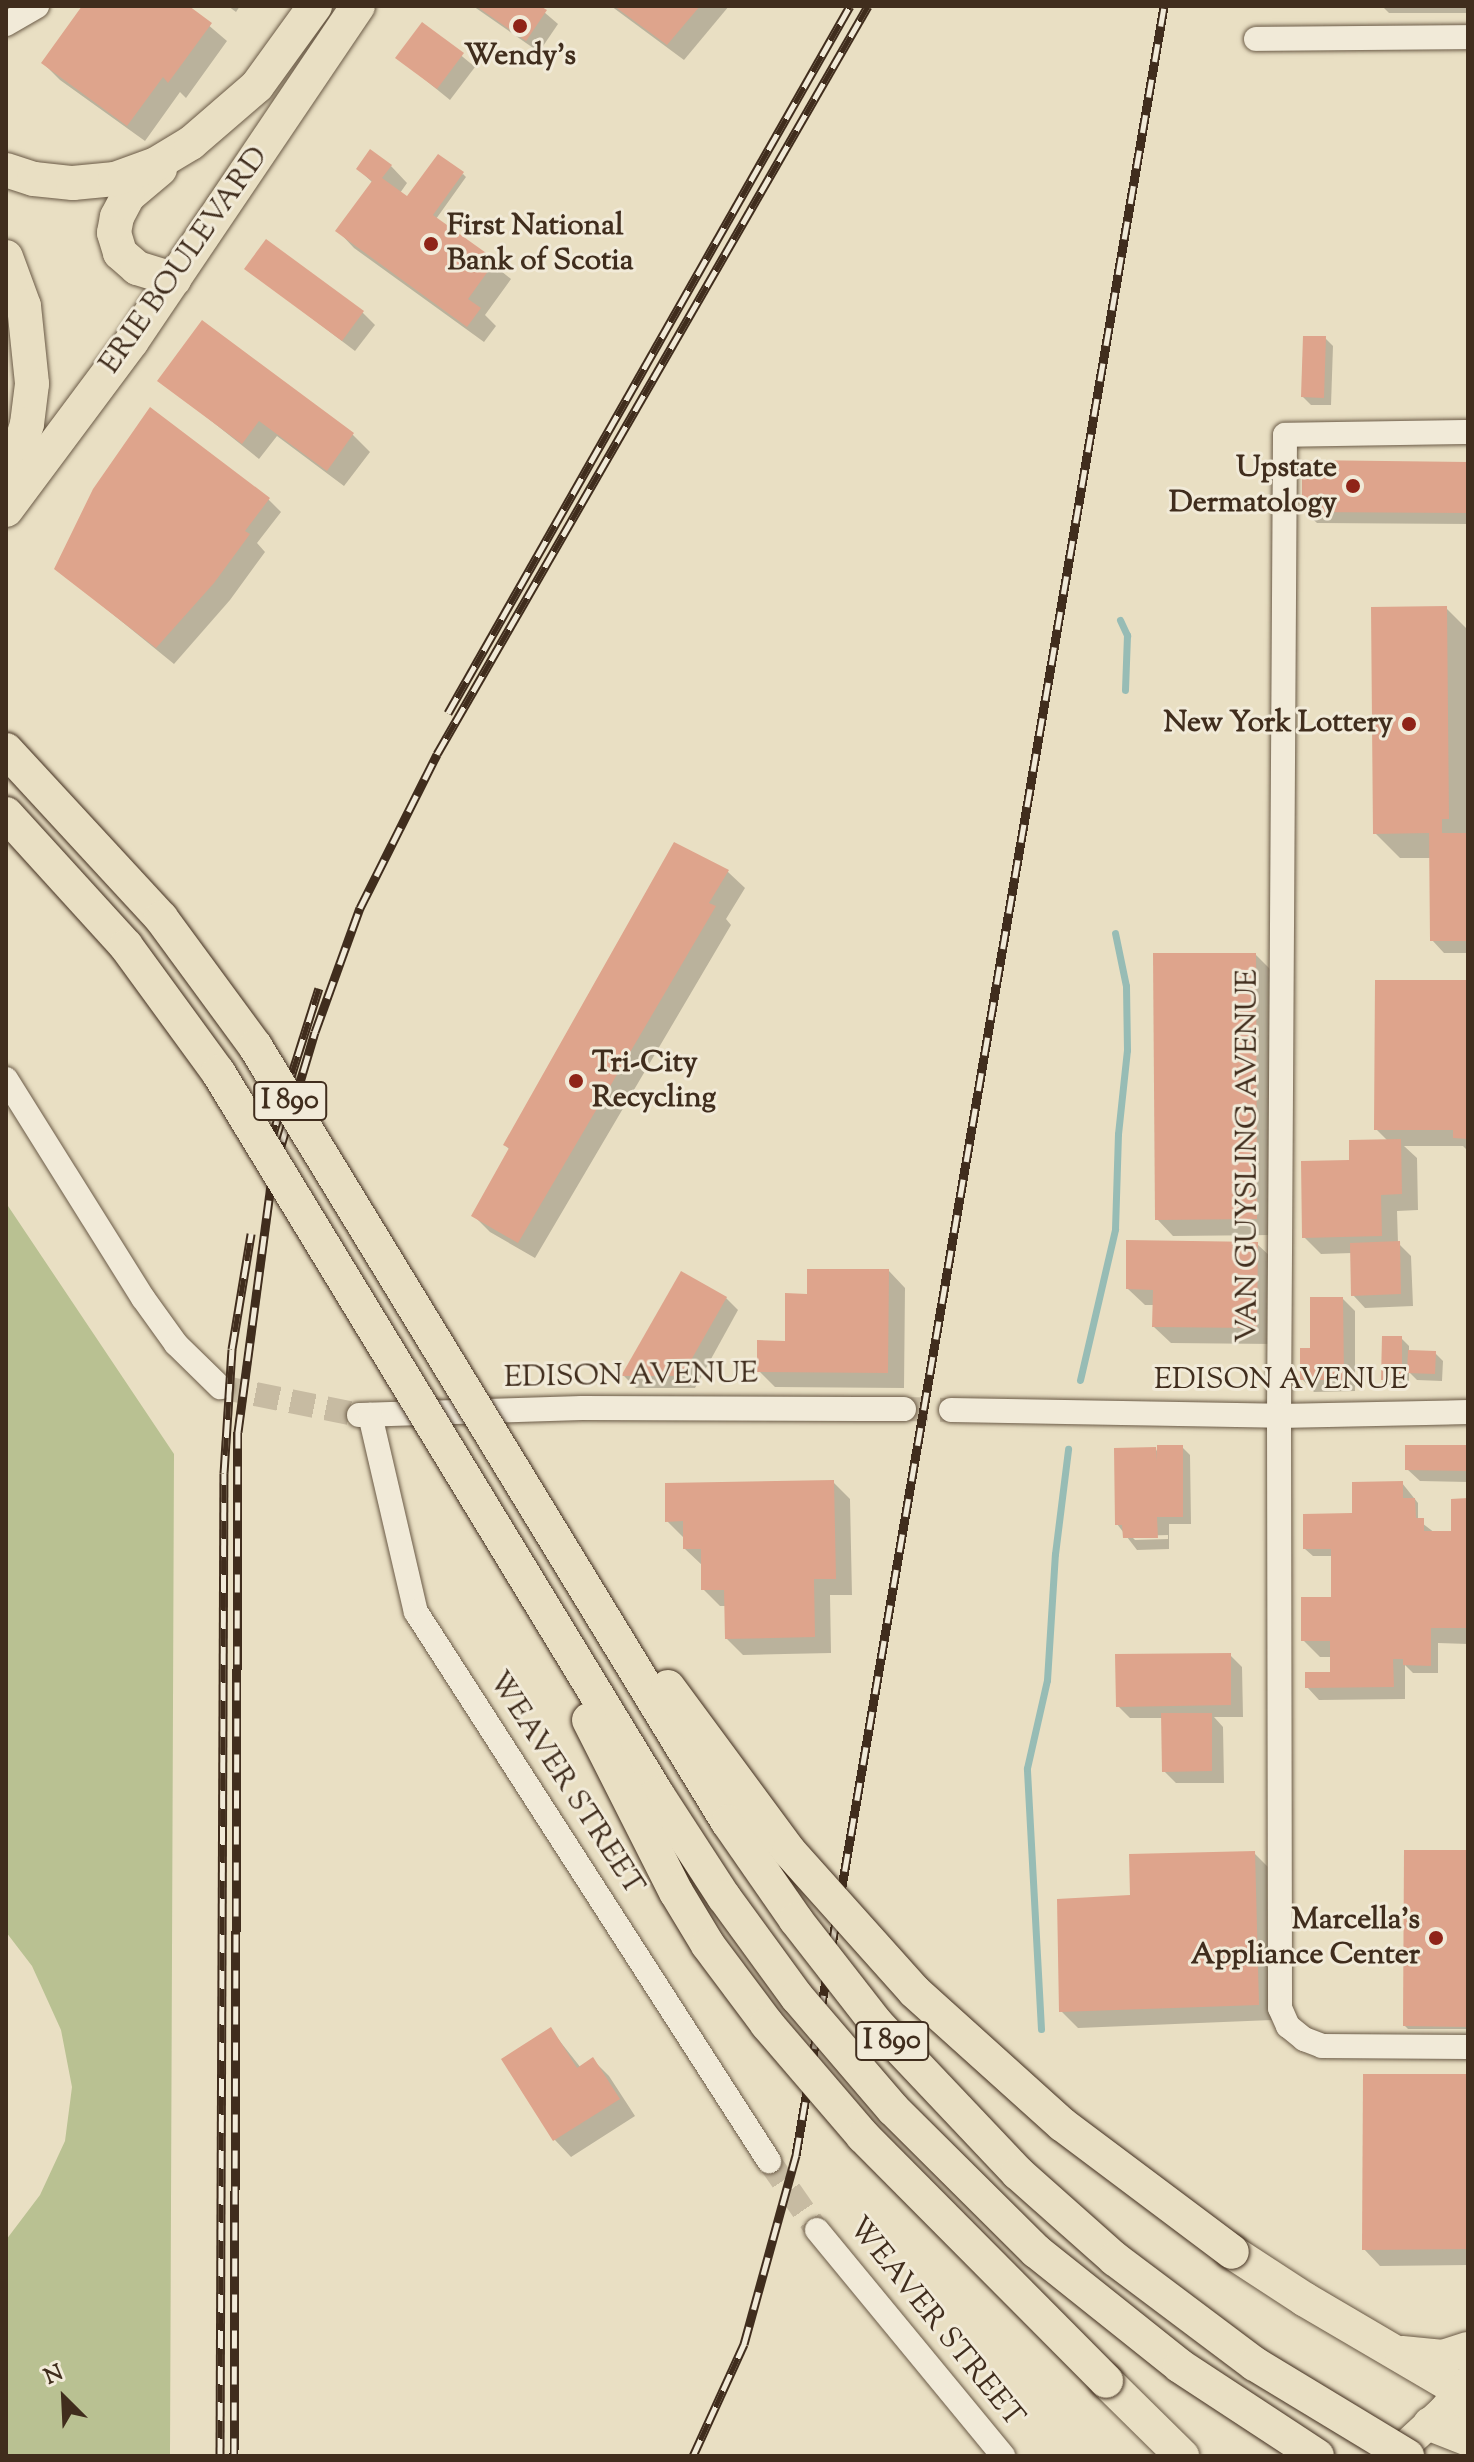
<!DOCTYPE html>
<style>
body{margin:0}
#map{position:relative;width:1474px;height:2462px;overflow:hidden;background:#e9dfc3;font-family:"Sorts Mill Goudy",serif}
div>[style]{position:absolute}
.green>*{inset:0;background:#b9c192}
.shadow>*{inset:0;background:#0003}
.stream>*{height:7px;margin:-3.5px;padding:0 3.5px;transform-origin:3.5px;border-radius:3.5px;background:#97bcb5}
.building>*{inset:0;background:#dea48c}
.minor-tunnel>*{height:24px;margin-top:-12px;transform-origin:0;background:repeating-linear-gradient(90deg,#c7bba2 0 24px,transparent 0 36px)}
.roads{filter:drop-shadow(0 0 2px #6a5a46) drop-shadow(0 0 2px #6a5a46)}
.minor>*{height:24px;margin:-12px;padding:0 12px;transform-origin:12px;border-radius:12px;background:#f1ead8}
.major>*{height:30px;margin:-15px;padding:0 15px;transform-origin:15px;border-radius:15px;background:#e9dfc3}
.highway>*{height:34px;margin:-17px;padding:0 17px;transform-origin:17px;border-radius:17px;background:#e9dfc3}
.rail>*{height:9px;margin-top:-4.5px;transform-origin:0;background:repeating-linear-gradient(90deg,#f1ead8 0 18px,#402d1d 0 36px);box-sizing:border-box;border-block:2px solid #402d1d}
.bridges{filter:drop-shadow(0 0 2px #402d1d) drop-shadow(0 0 2px #402d1d)}
.highway-bridge>*{height:34px;margin:-17px;padding:0 17px;transform-origin:17px;border-radius:17px;background:#e9dfc3}
.dots>*{width:22px;height:22px;translate:-50% -50%;box-sizing:border-box;border:4px solid #f1ead8;border-radius:50%}
span{translate:-50% -50%;white-space:nowrap;text-align:center;line-height:1.15;-webkit-text-stroke:6px #f1ead8;paint-order:stroke}
.shield-label span{padding:2px 6px;background:#f1ead8;border:2px solid;border-radius:6px;-webkit-text-stroke-width:0}
.shield-label{font-size:28px;color:#402d1d;font-weight:700}
.poi-label{font-size:30px;color:#402d1d;font-weight:700}
.left{translate:0 -50%;text-align:left}
.right{translate:-100% -50%;text-align:right}
.street-label{font-size:30px;color:#402d1d}
.frame{position:absolute;inset:0;border:8px solid #402d1d;pointer-events:none}
.north{position:absolute;left:24px;top:2358px;width:80px;height:80px;-webkit-text-stroke:6px #f1ead8;paint-order:stroke;rotate:336deg;font-size:22px;font-weight:700;line-height:32px;text-align:center;color:#402d1d}
.north::after{content:'';display:block;margin:auto;width:28px;height:36px;background:#402d1d;clip-path:polygon(50% 0,100% 100%,50% 72%,0 100%)}
</style>
<div id="map">
<div class="green">
<div style="clip-path:polygon(6px 1203px,174px 1454px,170px 2456px,6px 2456px,6px 2240px,40px 2195px,65px 2141px,72px 2087px,61px 2030px,32px 1966px,6px 1932px)"></div>
</div>
<div class="shadow">
<div style="clip-path:polygon(85px 6px,186px 6px,227px 41px,186px 98px,180px 92px,145px 141px,60px 80px,43px 63px)"></div>
<div style="clip-path:polygon(228px 6px,240px 6px,236px 12px)"></div>
<div style="clip-path:polygon(473px 6px,537px 6px,558px 24px,539px 52px)"></div>
<div style="clip-path:polygon(611px 6px,729px 6px,684px 60px)"></div>
<div style="clip-path:polygon(1382px 6px,1468px 6px,1468px 13px,1389px 13px)"></div>
<div style="clip-path:polygon(423px 24px,475px 67px,450px 100px,397px 57px)"></div>
<div style="clip-path:polygon(391px 166px,407px 183px,400px 193px,408px 199px,463px 174px,466px 177px,436px 219px,511px 279px,485px 315px,496px 326px,484px 342px,354px 248px,338px 231px,373px 183px,358px 169px)"></div>
<div style="clip-path:polygon(247px 269px,363px 313px,375px 325px,355px 351px)"></div>
<div style="clip-path:polygon(203px 323px,353px 435px,370px 452px,344px 486px,277px 436px,259px 459px,160px 380px)"></div>
<div style="clip-path:polygon(1325px 338px,1333px 346px,1331px 405px,1311px 405px,1303px 397px)"></div>
<div style="clip-path:polygon(1468px 464px,1468px 524px,1317px 523px,1304px 511px)"></div>
<div style="clip-path:polygon(268px 499px,281px 512px,257px 543px,265px 552px,230px 600px,174px 664px,56px 568px)"></div>
<div style="clip-path:polygon(1446px 608px,1468px 630px,1468px 953px,1444px 953px,1432px 940px,1431px 858px,1400px 858px,1375px 833px)"></div>
<div style="clip-path:polygon(675px 844px,728px 872px,745px 888px,726px 919px,731px 925px,535px 1258px,490px 1232px,473px 1215px,510px 1150px,505px 1145px)"></div>
<div style="clip-path:polygon(1255px 954px,1272px 971px,1273px 1235px,1173px 1236px,1157px 1219px)"></div>
<div style="clip-path:polygon(1468px 982px,1468px 1151px,1463px 1146px,1404px 1146px,1417px 1158px,1418px 1210px,1397px 1211px,1398px 1243px,1411px 1256px,1413px 1306px,1365px 1308px,1353px 1295px,1352px 1253px,1321px 1254px,1304px 1237px,1351px 1162px,1389px 1142px,1376px 1129px)"></div>
<div style="clip-path:polygon(1257px 1244px,1274px 1260px,1273px 1344px,1171px 1343px,1154px 1327px,1155px 1305px,1145px 1305px,1128px 1289px)"></div>
<div style="clip-path:polygon(889px 1271px,905px 1288px,904px 1388px,775px 1387px,759px 1371px,786px 1343px,809px 1296px)"></div>
<div style="clip-path:polygon(726px 1298px,738px 1310px,695px 1388px,636px 1388px,624px 1376px)"></div>
<div style="clip-path:polygon(1343px 1299px,1355px 1311px,1355px 1391px,1314px 1392px,1302px 1379px,1312px 1350px)"></div>
<div style="clip-path:polygon(1401px 1338px,1409px 1346px,1409px 1352px,1435px 1353px,1443px 1361px,1442px 1381px,1417px 1380px,1409px 1372px,1409px 1387px,1391px 1388px,1383px 1380px)"></div>
<div style="clip-path:polygon(evenodd,1182px 1447px,1190px 1455px,1191px 1524px,1169px 1524px,1169px 1549px,1137px 1550px,1117px 1524px,1155px 1449px,1159px 1453px,1182px 1447px,1168px 1535px,1168px 1539px,1135px 1540px,1131px 1536px,1168px 1535px)"></div>
<div style="clip-path:polygon(1468px 1447px,1468px 1482px,1420px 1481px,1407px 1469px)"></div>
<div style="clip-path:polygon(833px 1482px,850px 1499px,852px 1595px,830px 1595px,831px 1653px,743px 1655px,726px 1638px,726px 1606px,720px 1606px,703px 1589px,703px 1566px,685px 1549px,685px 1539px,667px 1521px)"></div>
<div style="clip-path:polygon(1402px 1483px,1418px 1503px,1418px 1520px,1435px 1533px,1453px 1533px,1468px 1500px,1468px 1644px,1438px 1643px,1438px 1673px,1413px 1673px,1405px 1665px,1405px 1699px,1319px 1700px,1307px 1687px,1332px 1674px,1332px 1657px,1320px 1657px,1303px 1640px,1333px 1599px,1333px 1556px,1313px 1556px,1305px 1549px)"></div>
<div style="clip-path:polygon(1230px 1655px,1242px 1667px,1243px 1717px,1214px 1717px,1223px 1727px,1224px 1783px,1176px 1783px,1164px 1771px,1163px 1718px,1130px 1718px,1118px 1706px)"></div>
<div style="clip-path:polygon(1468px 1852px,1468px 2029px,1408px 2029px,1405px 2026px)"></div>
<div style="clip-path:polygon(1254px 1853px,1271px 1870px,1275px 2020px,1078px 2028px,1061px 2011px)"></div>
<div style="clip-path:polygon(551px 2030px,581px 2068px,593px 2060px,609px 2076px,635px 2116px,571px 2157px,555px 2140px,504px 2059px)"></div>
<div style="clip-path:polygon(1468px 2076px,1468px 2265px,1380px 2266px,1364px 2249px)"></div>
</div>
<div class="stream">
<div style="left:1120px;top:620px;width:17px;rotate:65deg"></div>
<div style="left:1127px;top:635px;width:55px;rotate:92.1deg"></div>
<div style="left:1080px;top:1380px;width:155px;rotate:-76.9deg"></div>
<div style="left:1115px;top:1229px;width:95px;rotate:-88.2deg"></div>
<div style="left:1118px;top:1134px;width:84px;rotate:-83.9deg"></div>
<div style="left:1127px;top:1050px;width:64px;rotate:-90.9deg"></div>
<div style="left:1126px;top:986px;width:54px;rotate:-101.7deg"></div>
<div style="left:1041px;top:2029px;width:261px;rotate:-93.1deg"></div>
<div style="left:1027px;top:1768px;width:90px;rotate:-77.2deg"></div>
<div style="left:1047px;top:1680px;width:126px;rotate:-86.4deg"></div>
<div style="left:1055px;top:1554px;width:106px;rotate:-82.9deg"></div>
</div>
<div class="building">
<div style="clip-path:polygon(82px 6px,189px 6px,212px 23px,168px 83px,163px 77px,127px 126px,41px 63px)"></div>
<div style="clip-path:polygon(476px 6px,540px 6px,547px 10px,526px 41px)"></div>
<div style="clip-path:polygon(614px 6px,700px 6px,667px 45px)"></div>
<div style="clip-path:polygon(422px 22px,464px 53px,437px 89px,395px 58px)"></div>
<div style="clip-path:polygon(370px 149px,392px 165px,382px 178px,407px 196px,438px 154px,464px 172px,433px 215px,496px 260px,468px 299px,481px 308px,467px 327px,335px 231px,372px 181px,356px 169px)"></div>
<div style="clip-path:polygon(266px 239px,364px 311px,342px 341px,244px 269px)"></div>
<div style="clip-path:polygon(202px 320px,354px 433px,327px 471px,259px 421px,242px 444px,157px 381px)"></div>
<div style="clip-path:polygon(1303px 336px,1326px 336px,1324px 398px,1301px 397px)"></div>
<div style="clip-path:polygon(150px 407px,270px 498px,245px 531px,250px 534px,214px 583px,156px 648px,54px 569px,93px 489px)"></div>
<div style="clip-path:polygon(1302px 460px,1468px 462px,1468px 513px,1302px 512px)"></div>
<div style="clip-path:polygon(1447px 606px,1449px 819px,1442px 819px,1442px 833px,1468px 833px,1468px 941px,1430px 941px,1429px 833px,1373px 834px,1371px 607px)"></div>
<div style="clip-path:polygon(674px 842px,729px 870px,709px 903px,716px 906px,518px 1243px,471px 1216px,509px 1148px,503px 1145px)"></div>
<div style="clip-path:polygon(1153px 953px,1256px 953px,1257px 1219px,1155px 1220px)"></div>
<div style="clip-path:polygon(1375px 980px,1468px 980px,1468px 1139px,1453px 1138px,1453px 1130px,1374px 1130px)"></div>
<div style="clip-path:polygon(1401px 1139px,1402px 1194px,1381px 1195px,1382px 1236px,1302px 1238px,1301px 1161px,1349px 1160px,1349px 1140px)"></div>
<div style="clip-path:polygon(1126px 1240px,1258px 1242px,1257px 1328px,1152px 1327px,1153px 1290px,1126px 1289px)"></div>
<div style="clip-path:polygon(1400px 1241px,1401px 1294px,1351px 1296px,1350px 1243px)"></div>
<div style="clip-path:polygon(807px 1269px,889px 1269px,888px 1373px,757px 1372px,757px 1340px,785px 1341px,785px 1293px,807px 1294px)"></div>
<div style="clip-path:polygon(681px 1271px,727px 1297px,682px 1376px,621px 1376px)"></div>
<div style="clip-path:polygon(1310px 1297px,1343px 1297px,1344px 1380px,1300px 1380px,1300px 1348px,1310px 1348px)"></div>
<div style="clip-path:polygon(1382px 1336px,1402px 1336px,1402px 1380px,1381px 1380px)"></div>
<div style="clip-path:polygon(1408px 1350px,1436px 1351px,1435px 1374px,1407px 1373px)"></div>
<div style="clip-path:polygon(1157px 1445px,1183px 1445px,1183px 1517px,1157px 1517px,1158px 1538px,1123px 1538px,1122px 1525px,1115px 1525px,1114px 1448px,1156px 1447px,1157px 1461px)"></div>
<div style="clip-path:polygon(1405px 1445px,1468px 1445px,1468px 1471px,1405px 1470px)"></div>
<div style="clip-path:polygon(834px 1480px,836px 1579px,814px 1579px,815px 1637px,725px 1639px,724px 1590px,701px 1590px,701px 1549px,683px 1549px,683px 1521px,665px 1522px,665px 1483px)"></div>
<div style="clip-path:polygon(1403px 1481px,1403px 1498px,1415px 1498px,1416px 1518px,1424px 1518px,1424px 1531px,1451px 1531px,1451px 1499px,1468px 1498px,1468px 1628px,1431px 1628px,1431px 1666px,1403px 1665px,1403px 1659px,1393px 1659px,1394px 1687px,1305px 1688px,1305px 1672px,1330px 1672px,1330px 1641px,1301px 1641px,1301px 1597px,1331px 1597px,1331px 1549px,1303px 1549px,1303px 1514px,1352px 1513px,1352px 1482px)"></div>
<div style="clip-path:polygon(1231px 1653px,1231px 1705px,1116px 1707px,1115px 1654px)"></div>
<div style="clip-path:polygon(1161px 1713px,1212px 1713px,1212px 1771px,1162px 1772px)"></div>
<div style="clip-path:polygon(1404px 1850px,1468px 1850px,1468px 2027px,1403px 2026px)"></div>
<div style="clip-path:polygon(1255px 1851px,1259px 2005px,1059px 2012px,1057px 1899px,1130px 1895px,1129px 1854px)"></div>
<div style="clip-path:polygon(551px 2027px,577px 2068px,593px 2057px,620px 2099px,553px 2141px,501px 2059px)"></div>
<div style="clip-path:polygon(1363px 2074px,1468px 2074px,1468px 2249px,1362px 2250px)"></div>
</div>
<div class="minor-tunnel">
<div style="left:220px;top:1387px;width:142px;rotate:11.4deg"></div>
<div style="left:904px;top:1409px;width:47px;rotate:1.2deg"></div>
<div style="left:769px;top:2161px;width:84px;rotate:55.2deg"></div>
</div>
<div class="roads">
<div class="minor">
<div style="left:6px;top:24px;width:36px;rotate:-30deg"></div>
<div style="left:1256px;top:39px;width:212px;rotate:-0.5deg"></div>
<div style="left:1468px;top:432px;width:183px;rotate:179.1deg"></div>
<div style="left:1285px;top:435px;width:981px;rotate:90.35deg"></div>
<div style="left:1279px;top:1416px;width:592px;rotate:89.9deg"></div>
<div style="left:1280px;top:2008px;width:20px;rotate:66deg"></div>
<div style="left:1288px;top:2026px;width:21px;rotate:39deg"></div>
<div style="left:1304px;top:2039px;width:19px;rotate:21deg"></div>
<div style="left:1322px;top:2046px;width:146px;rotate:0.4deg"></div>
<div style="left:6px;top:1079px;width:258px;rotate:58deg"></div>
<div style="left:143px;top:1298px;width:57px;rotate:54.3deg"></div>
<div style="left:176px;top:1344px;width:62px;rotate:44.3deg"></div>
<div style="left:951px;top:1410px;width:328px;rotate:1deg"></div>
<div style="left:1279px;top:1416px;width:189px;rotate:-1.2deg"></div>
<div style="left:359px;top:1415px;width:223px;rotate:-1.8deg"></div>
<div style="left:582px;top:1408px;width:322px;rotate:0.2deg"></div>
<div style="left:370px;top:1415px;width:202px;rotate:76.9deg"></div>
<div style="left:416px;top:1612px;width:653px;rotate:57.26deg"></div>
<div style="left:817px;top:2230px;width:293px;rotate:50.5deg"></div>
</div>
<div class="major">
<div style="left:1394px;top:2456px;width:67px;rotate:-42.6deg"></div>
<div style="left:1443px;top:2411px;width:39px;rotate:-50deg"></div>
</div>
<div class="highway">
<div style="left:160px;top:169px;width:42px;rotate:139.8deg"></div>
<div style="left:128px;top:196px;width:24px;rotate:118deg"></div>
<div style="left:117px;top:217px;width:16px;rotate:101deg"></div>
<div style="left:114px;top:233px;width:21px;rotate:73deg"></div>
<div style="left:120px;top:253px;width:23px;rotate:41deg"></div>
<div style="left:137px;top:268px;width:39px;rotate:17deg"></div>
<div style="left:6px;top:170px;width:29px;rotate:18deg"></div>
<div style="left:34px;top:179px;width:39px;rotate:6deg"></div>
<div style="left:73px;top:183px;width:42px;rotate:-5.4deg"></div>
<div style="left:115px;top:179px;width:44px;rotate:-20.1deg"></div>
<div style="left:156px;top:164px;width:41px;rotate:-31deg"></div>
<div style="left:191px;top:143px;width:87px;rotate:-40.8deg"></div>
<div style="left:257px;top:86px;width:99px;rotate:-54.1deg"></div>
<div style="left:6px;top:257px;width:52px;rotate:69.8deg"></div>
<div style="left:24px;top:306px;width:78px;rotate:84.1deg"></div>
<div style="left:32px;top:384px;width:40px;rotate:97.1deg"></div>
<div style="left:27px;top:424px;width:71px;rotate:107.2deg"></div>
<div style="left:6px;top:510px;width:211px;rotate:-53.3deg"></div>
<div style="left:132px;top:341px;width:404px;rotate:-56deg"></div>
<div style="left:1232px;top:2252px;width:86px;rotate:33.1deg"></div>
<div style="left:1304px;top:2299px;width:182px;rotate:30.4deg"></div>
<div style="left:1461px;top:2391px;width:15px;rotate:62deg"></div>
<div style="left:1402px;top:2353px;width:41px;rotate:5.6deg"></div>
<div style="left:1443px;top:2357px;width:26px;rotate:-18deg"></div>
<div style="left:1106px;top:2381px;width:107px;rotate:44.6deg"></div>
<div style="left:1430px;top:2424px;width:41px;rotate:21.5deg"></div>
</div>
</div>
<div class="rail">
<div style="left:448px;top:713px;width:813px;rotate:-60.38deg"></div>
<div style="left:265px;top:1159px;width:179px;rotate:-72.5deg"></div>
<div style="left:220px;top:2456px;width:983px;rotate:-89.77deg"></div>
<div style="left:224px;top:1473px;width:124px;rotate:-86.3deg"></div>
<div style="left:232px;top:1349px;width:117px;rotate:-80.6deg"></div>
<div style="left:234px;top:2456px;width:1024px;rotate:-89.78deg"></div>
<div style="left:238px;top:1432px;width:258px;rotate:-82.4deg"></div>
<div style="left:272px;top:1176px;width:150px;rotate:-73.4deg"></div>
<div style="left:315px;top:1032px;width:132px;rotate:-70.1deg"></div>
<div style="left:360px;top:908px;width:172px;rotate:-63.4deg"></div>
<div style="left:437px;top:754px;width:863px;rotate:-60.05deg"></div>
<div style="left:693px;top:2456px;width:123px;rotate:-65.5deg"></div>
<div style="left:744px;top:2344px;width:196px;rotate:-74.6deg"></div>
<div style="left:796px;top:2155px;width:2180px;rotate:-80.28deg"></div>
</div>
<div class="bridges">
<div class="highway-bridge">
<div style="left:6px;top:750px;width:229px;rotate:47.3deg"></div>
<div style="left:161px;top:918px;width:159px;rotate:53.7deg"></div>
<div style="left:255px;top:1046px;width:909px;rotate:58.64deg"></div>
<div style="left:728px;top:1822px;width:119px;rotate:55.2deg"></div>
<div style="left:796px;top:1920px;width:132px;rotate:52.1deg"></div>
<div style="left:877px;top:2024px;width:205px;rotate:46.6deg"></div>
<div style="left:1018px;top:2173px;width:130px;rotate:41.6deg"></div>
<div style="left:1115px;top:2259px;width:175px;rotate:36.9deg"></div>
<div style="left:1255px;top:2364px;width:178px;rotate:31.2deg"></div>
<div style="left:6px;top:814px;width:178px;rotate:47.7deg"></div>
<div style="left:126px;top:946px;width:156px;rotate:53.9deg"></div>
<div style="left:218px;top:1072px;width:845px;rotate:58.7deg"></div>
<div style="left:657px;top:1794px;width:123px;rotate:57deg"></div>
<div style="left:724px;top:1897px;width:124px;rotate:53.9deg"></div>
<div style="left:797px;top:1997px;width:148px;rotate:49.4deg"></div>
<div style="left:893px;top:2109px;width:202px;rotate:44.8deg"></div>
<div style="left:1036px;top:2251px;width:184px;rotate:38.6deg"></div>
<div style="left:1180px;top:2366px;width:164px;rotate:33.3deg"></div>
<div style="left:668px;top:1687px;width:204px;rotate:53.6deg"></div>
<div style="left:789px;top:1851px;width:188px;rotate:48.2deg"></div>
<div style="left:914px;top:1991px;width:200px;rotate:42deg"></div>
<div style="left:1063px;top:2125px;width:211px;rotate:36.9deg"></div>
<div style="left:589px;top:1720px;width:193px;rotate:63.2deg"></div>
<div style="left:676px;top:1892px;width:62px;rotate:58.9deg"></div>
<div style="left:708px;top:1945px;width:99px;rotate:53.2deg"></div>
<div style="left:767px;top:2024px;width:148px;rotate:49.4deg"></div>
<div style="left:863px;top:2136px;width:345px;rotate:45.2deg"></div>
</div>
</div>
<div class="dots">
<div style="left:520px;top:26px;background:#8f2418"></div>
<div style="left:431px;top:244px;background:#8f2418"></div>
<div style="left:1353px;top:486px;background:#8f2418"></div>
<div style="left:1409px;top:724px;background:#8f2418"></div>
<div style="left:576px;top:1081px;background:#8f2418"></div>
<div style="left:1436px;top:1938px;background:#8f2418"></div>
</div>
<div class="shield-label">
<span style="left:290px;top:1101px">I 890</span>
<span style="left:892px;top:2041px">I 890</span>
</div>
<div class="poi-label">
<span style="left:520px;top:57px">Wendy's</span>
<span class="left" style="left:447px;top:244px">First National<br>Bank of Scotia</span>
<span class="right" style="left:1337px;top:486px">Upstate<br>Dermatology</span>
<span class="right" style="left:1393px;top:724px">New York Lottery</span>
<span class="left" style="left:592px;top:1081px">Tri-City<br>Recycling</span>
<span class="right" style="left:1420px;top:1938px">Marcella's<br>Appliance Center</span>
</div>
<div class="street-label">
<span style="left:185px;top:261px;rotate:-55deg">ERIE BOULEVARD</span>
<span style="left:1249px;top:1156px;rotate:-90deg">VAN GUYSLING AVENUE</span>
<span style="left:631px;top:1377px;rotate:-1deg">EDISON AVENUE</span>
<span style="left:1281px;top:1381px">EDISON AVENUE</span>
<span style="left:565px;top:1784px;rotate:57deg">WEAVER STREET</span>
<span style="left:935px;top:2323px;rotate:51deg">WEAVER STREET</span>
</div>
<div class="frame"></div>
<div class="north">N</div>
</div>
